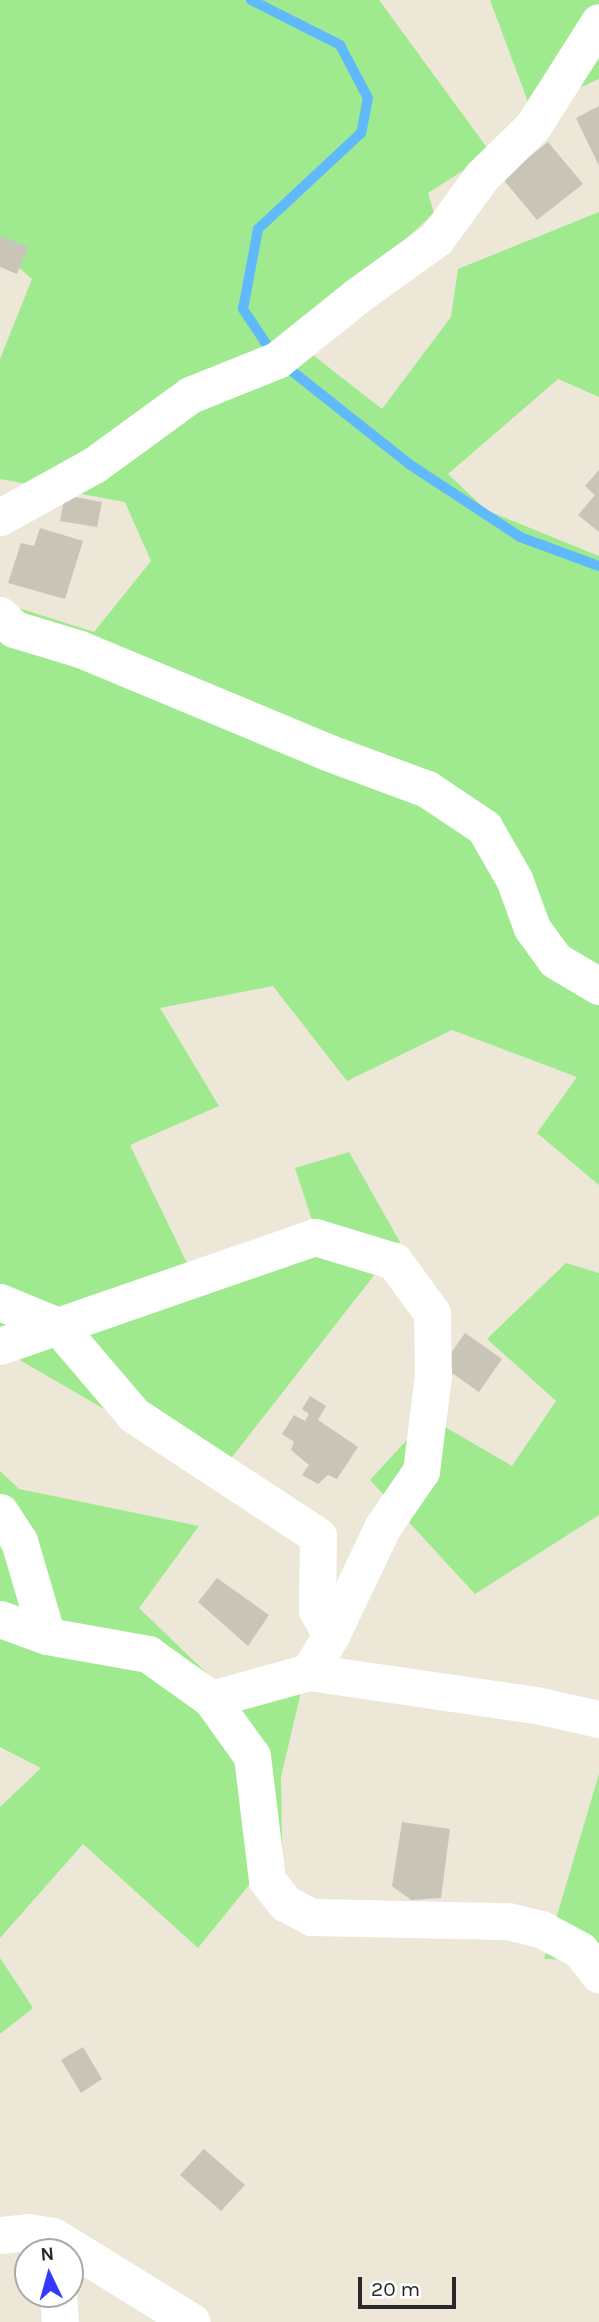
<!DOCTYPE html>
<style>
body{margin:0}
#map{position:relative;width:599px;height:2322px;overflow:hidden;background:#ede7d8;font-family:Karla,sans-serif}
div>[style]{position:absolute}
.green>*{inset:0;background:#9fea8e}
.stream>*{height:10px;margin:-5px;padding:0 5px;transform-origin:5px;border-radius:5px;background:#5fb9fc}
.building>*{inset:0;background:#c8c4b8}
.street>*{height:37px;margin:-18.5px;padding:0 18.5px;transform-origin:18.5px;border-radius:18.5px;background:#fff}
span{translate:-50% -50%;white-space:nowrap;text-align:center;line-height:1.15;-webkit-text-stroke:7px #fff;paint-order:stroke}
.north{position:absolute;left:14px;top:2238px;width:70px;height:70px;box-sizing:border-box;background:#fff;border:2px solid #a9a9a9;border-radius:50%;rotate:355deg;font-size:19px;font-weight:700;line-height:28px;text-align:center;color:#292929}
.north::after{content:'';display:block;margin:auto;width:24px;height:32px;background:#3339ff;clip-path:polygon(50% 0,100% 100%,50% 72%,0 100%)}
.scale{position:absolute;left:358px;top:2277px;width:98px;height:32px;box-sizing:border-box;border:4px solid #292929;border-top:0;padding-left:9px;font-size:21px;line-height:24px;white-space:nowrap;color:#292929;-webkit-text-stroke:5px #fff;paint-order:stroke}
</style>
<div id="map">
<div class="green">
<div style="clip-path:polygon(0 0,379px 0,491px 153px,428px 193px,434px 213px,295px 341px,382px 409px,451px 317px,458px 269px,599px 212px,599px 397px,558px 379px,448px 474px,486px 510px,599px 556px,599px 1185px,537px 1133px,577px 1077px,452px 1030px,347px 1081px,273px 986px,160px 1008px,219px 1106px,130px 1145px,187px 1263px,314px 1226px,295px 1168px,349px 1152px,400px 1242px,218px 1475px,11px 1355px,0 1365px,0 602px,94px 632px,151px 561px,125px 502px,0 479px,0 359px,32px 279px,0 251px)"></div>
<div style="clip-path:polygon(490px 0,599px 0,599px 79px,531px 110px)"></div>
<div style="clip-path:polygon(566px 1263px,599px 1273px,599px 1515px,475px 1594px,370px 1480px,428px 1417px,512px 1466px,556px 1401px,487px 1339px)"></div>
<div style="clip-path:polygon(0 1471px,19px 1489px,199px 1526px,139px 1608px,223px 1689px,301px 1692px,281px 1777px,282px 1844px,198px 1948px,83px 1844px,0 1938px,0 1807px,41px 1768px,0 1747px)"></div>
<div style="clip-path:polygon(599px 1774px,599px 1965px,595px 1961px,544px 1959px)"></div>
<div style="clip-path:polygon(0 1958px,33px 2008px,0 2034px)"></div>
</div>
<div class="stream">
<div style="left:251px;top:0;width:100px;rotate:26.8deg"></div>
<div style="left:340px;top:45px;width:60px;rotate:62.2deg"></div>
<div style="left:368px;top:98px;width:36px;rotate:101deg"></div>
<div style="left:361px;top:133px;width:141px;rotate:137deg"></div>
<div style="left:258px;top:229px;width:81px;rotate:100.6deg"></div>
<div style="left:243px;top:309px;width:54px;rotate:56.3deg"></div>
<div style="left:283px;top:364px;width:161px;rotate:38.4deg"></div>
<div style="left:409px;top:464px;width:133px;rotate:33.3deg"></div>
<div style="left:520px;top:537px;width:84px;rotate:20.2deg"></div>
</div>
<div class="building">
<div style="clip-path:polygon(599px 106px,599px 166px,576px 118px)"></div>
<div style="clip-path:polygon(548px 142px,583px 184px,537px 220px,502px 178px)"></div>
<div style="clip-path:polygon(0 236px,28px 247px,17px 274px,0 267px)"></div>
<div style="clip-path:polygon(599px 470px,599px 532px,578px 515px,595px 495px,585px 486px)"></div>
<div style="clip-path:polygon(65px 495px,102px 502px,97px 527px,60px 521px)"></div>
<div style="clip-path:polygon(40px 528px,83px 541px,65px 599px,8px 583px,21px 543px,34px 546px)"></div>
<div style="clip-path:polygon(465px 1333px,502px 1359px,479px 1392px,442px 1366px)"></div>
<div style="clip-path:polygon(310px 1396px,326px 1406px,318px 1420px,358px 1447px,337px 1479px,328px 1475px,318px 1484px,302px 1475px,309px 1465px,291px 1450px,294px 1442px,282px 1434px,294px 1415px,305px 1421px,309px 1414px,302px 1409px)"></div>
<div style="clip-path:polygon(217px 1578px,269px 1615px,248px 1646px,198px 1602px)"></div>
<div style="clip-path:polygon(402px 1822px,450px 1829px,441px 1898px,411px 1900px,392px 1886px)"></div>
<div style="clip-path:polygon(83px 2047px,102px 2079px,81px 2093px,61px 2060px)"></div>
<div style="clip-path:polygon(204px 2149px,245px 2185px,221px 2211px,180px 2175px)"></div>
</div>
<div class="street">
<div style="left:0;top:517px;width:107px;rotate:-29deg"></div>
<div style="left:94px;top:465px;width:119px;rotate:-36.1deg"></div>
<div style="left:190px;top:395px;width:94px;rotate:-21.9deg"></div>
<div style="left:277px;top:360px;width:104px;rotate:-38.7deg"></div>
<div style="left:358px;top:295px;width:96px;rotate:-35.7deg"></div>
<div style="left:436px;top:239px;width:78px;rotate:-53.9deg"></div>
<div style="left:482px;top:176px;width:71px;rotate:-44.4deg"></div>
<div style="left:533px;top:126px;width:123px;rotate:-57.6deg"></div>
<div style="left:0;top:615px;width:20px;rotate:45deg"></div>
<div style="left:14px;top:629px;width:69px;rotate:16.9deg"></div>
<div style="left:80px;top:649px;width:268px;rotate:22.6deg"></div>
<div style="left:327px;top:752px;width:107px;rotate:20.3deg"></div>
<div style="left:427px;top:789px;width:69px;rotate:33.7deg"></div>
<div style="left:484px;top:827px;width:60px;rotate:60deg"></div>
<div style="left:514px;top:879px;width:52px;rotate:69.8deg"></div>
<div style="left:532px;top:928px;width:39px;rotate:54deg"></div>
<div style="left:555px;top:960px;width:51px;rotate:30.6deg"></div>
<div style="left:0;top:1302px;width:63px;rotate:22.5deg"></div>
<div style="left:58px;top:1326px;width:117px;rotate:49.5deg"></div>
<div style="left:134px;top:1415px;width:220px;rotate:33.3deg"></div>
<div style="left:318px;top:1536px;width:74px;rotate:90.8deg"></div>
<div style="left:317px;top:1610px;width:29px;rotate:61deg"></div>
<div style="left:331px;top:1635px;width:43px;rotate:120.7deg"></div>
<div style="left:0;top:1346px;width:333px;rotate:-19.1deg"></div>
<div style="left:315px;top:1237px;width:83px;rotate:16.9deg"></div>
<div style="left:394px;top:1261px;width:64px;rotate:53.8deg"></div>
<div style="left:432px;top:1313px;width:62px;rotate:89.1deg"></div>
<div style="left:433px;top:1375px;width:97px;rotate:97.1deg"></div>
<div style="left:421px;top:1471px;width:67px;rotate:124.6deg"></div>
<div style="left:383px;top:1526px;width:121px;rotate:115.5deg"></div>
<div style="left:0;top:1512px;width:35px;rotate:57deg"></div>
<div style="left:19px;top:1541px;width:99px;rotate:73.6deg"></div>
<div style="left:0;top:1619px;width:50px;rotate:19.9deg"></div>
<div style="left:47px;top:1636px;width:103px;rotate:10.1deg"></div>
<div style="left:148px;top:1654px;width:77px;rotate:35.5deg"></div>
<div style="left:211px;top:1699px;width:70px;rotate:54.3deg"></div>
<div style="left:252px;top:1756px;width:125px;rotate:83.1deg"></div>
<div style="left:267px;top:1880px;width:29px;rotate:52deg"></div>
<div style="left:285px;top:1903px;width:30px;rotate:28deg"></div>
<div style="left:311px;top:1917px;width:197px;rotate:1.2deg"></div>
<div style="left:508px;top:1921px;width:34px;rotate:14deg"></div>
<div style="left:541px;top:1929px;width:44px;rotate:28.3deg"></div>
<div style="left:580px;top:1950px;width:31px;rotate:52deg"></div>
<div style="left:211px;top:1699px;width:102px;rotate:-15.4deg"></div>
<div style="left:309px;top:1672px;width:229px;rotate:8.3deg"></div>
<div style="left:536px;top:1705px;width:65px;rotate:12.5deg"></div>
<div style="left:0;top:2235px;width:28px;rotate:-6deg"></div>
<div style="left:28px;top:2232px;width:25px;rotate:9deg"></div>
<div style="left:53px;top:2236px;width:163px;rotate:31.7deg"></div>
<div style="left:58px;top:2294px;width:28px;rotate:86deg"></div>
</div>
<div class="north">N</div>
<div class="scale">20 m</div>
</div>
